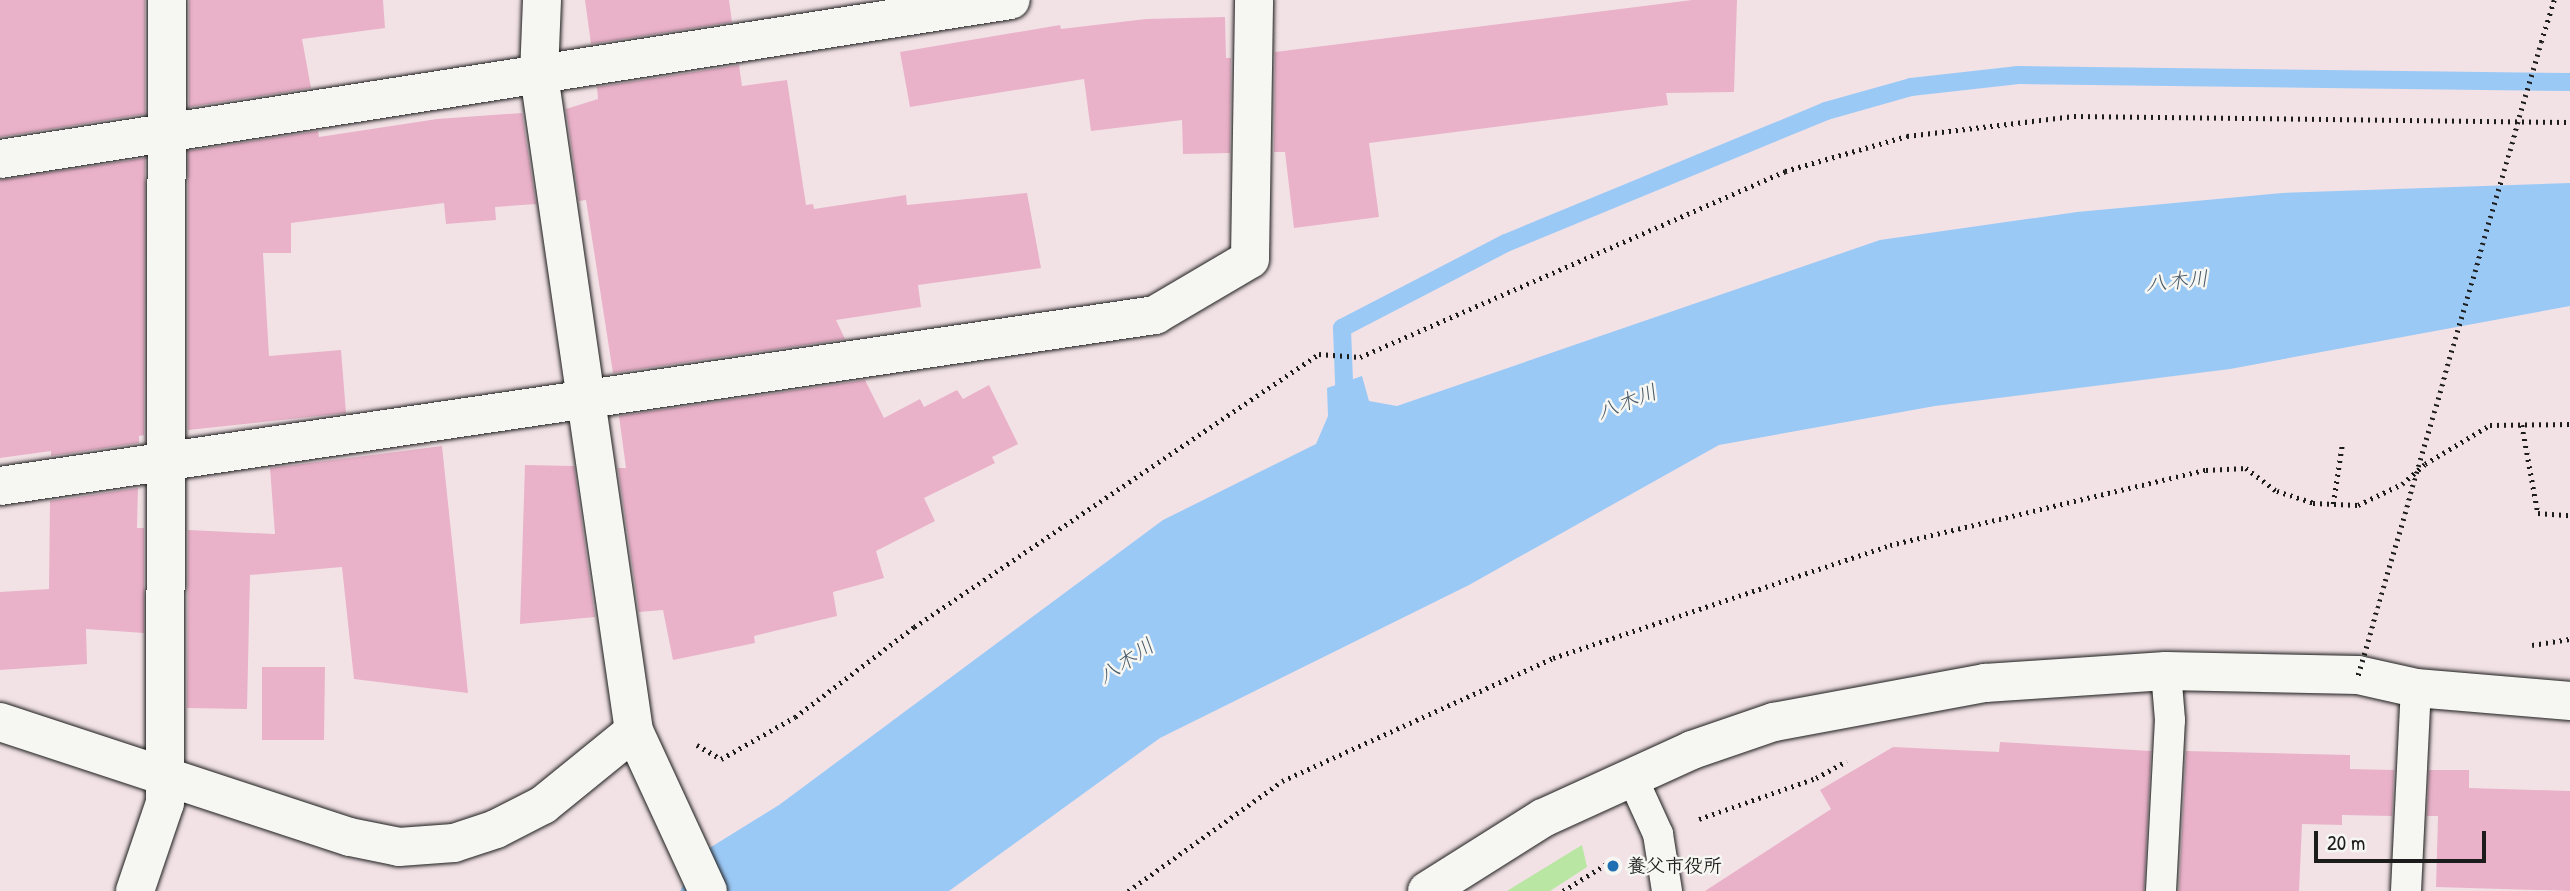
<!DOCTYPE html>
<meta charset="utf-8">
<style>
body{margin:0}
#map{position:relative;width:2570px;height:891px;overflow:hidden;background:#f2e2e6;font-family:"Patrick Hand","Klee One",sans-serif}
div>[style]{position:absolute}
.green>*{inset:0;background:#b9e6a3}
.water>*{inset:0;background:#9bc9f6}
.stream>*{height:18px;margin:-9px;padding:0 9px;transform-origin:9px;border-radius:9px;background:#9bc9f6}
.building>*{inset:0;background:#e9b2c9}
.path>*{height:4.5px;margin-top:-2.25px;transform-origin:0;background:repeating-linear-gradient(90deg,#1c1c1c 0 2px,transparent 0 7px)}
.roads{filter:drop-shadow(0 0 2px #1c1c1c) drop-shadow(0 0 2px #1c1c1c)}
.lane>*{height:30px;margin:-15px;padding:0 15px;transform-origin:15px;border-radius:15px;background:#f6f6f2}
.street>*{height:38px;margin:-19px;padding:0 19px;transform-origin:19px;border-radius:19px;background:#f6f6f2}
.secondary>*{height:38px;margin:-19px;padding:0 19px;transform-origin:19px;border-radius:19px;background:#f6f6f2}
.path-bridge>*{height:4.5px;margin-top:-2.25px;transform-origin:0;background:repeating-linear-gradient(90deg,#1c1c1c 0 2px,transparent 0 7px)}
.dots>*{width:19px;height:19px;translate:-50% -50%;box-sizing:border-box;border:4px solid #f6f6f2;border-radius:50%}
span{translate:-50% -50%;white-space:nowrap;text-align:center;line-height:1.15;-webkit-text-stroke:5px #f6f6f2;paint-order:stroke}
.poi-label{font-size:19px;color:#1c1c1c;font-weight:700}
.left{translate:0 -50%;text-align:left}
.water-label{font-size:21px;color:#485968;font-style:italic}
.scale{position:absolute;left:2314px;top:831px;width:172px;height:32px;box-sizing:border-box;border:4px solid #1c1c1c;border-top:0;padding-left:9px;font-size:21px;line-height:24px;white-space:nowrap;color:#1c1c1c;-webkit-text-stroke:5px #f6f6f2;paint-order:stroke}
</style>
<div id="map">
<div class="green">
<div style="clip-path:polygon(1582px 845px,1587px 867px,1550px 891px,1507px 891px)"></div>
</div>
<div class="water">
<div style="clip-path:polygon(2570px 183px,2570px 306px,2230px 369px,1935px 406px,1719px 445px,1469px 585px,1160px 738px,949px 891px,680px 891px,703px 852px,779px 805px,1163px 520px,1316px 444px,1328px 416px,1327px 388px,1362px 376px,1369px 401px,1397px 406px,1880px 240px,2077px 212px,2282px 193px)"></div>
</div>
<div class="stream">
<div style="left:1345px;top:407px;width:79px;rotate:-92.2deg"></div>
<div style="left:1342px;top:328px;width:185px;rotate:-27.4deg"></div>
<div style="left:1506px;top:243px;width:346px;rotate:-22.4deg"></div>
<div style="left:1826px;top:111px;width:88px;rotate:-15.8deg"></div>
<div style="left:1911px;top:87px;width:108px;rotate:-6.4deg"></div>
<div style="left:2018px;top:75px;width:552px;rotate:0.73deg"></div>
</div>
<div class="building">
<div style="clip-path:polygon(0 0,145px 0,145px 114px,0 137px)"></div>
<div style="clip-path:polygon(189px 0,383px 0,385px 28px,302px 39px,311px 88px,189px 107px)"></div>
<div style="clip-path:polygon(585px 0,729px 0,732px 22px,591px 44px)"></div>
<div style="clip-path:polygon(1692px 0,1737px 0,1734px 92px,1666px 93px,1668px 105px,1369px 143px,1379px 217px,1294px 228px,1285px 152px,1274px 152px,1275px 52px)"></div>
<div style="clip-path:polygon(1225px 17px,1226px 58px,1231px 58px,1230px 153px,1183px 154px,1182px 120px,1091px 131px,1084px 79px,910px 107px,900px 52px,1060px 25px,1061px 29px,1146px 19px)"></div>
<div style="clip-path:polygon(739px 65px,742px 86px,787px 80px,806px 205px,813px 204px,814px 209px,906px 195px,907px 205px,1027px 193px,1041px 268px,918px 285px,921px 307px,836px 320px,845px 339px,613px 373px,586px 200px,579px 201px,566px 109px,598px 99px,597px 87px)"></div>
<div style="clip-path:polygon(522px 113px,536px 204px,495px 207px,496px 220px,446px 224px,444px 203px,291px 223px,291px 253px,263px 253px,269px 356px,341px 350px,346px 413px,188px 430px,188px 151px,318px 131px,319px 137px,437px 119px)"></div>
<div style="clip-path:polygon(145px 158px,144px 435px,139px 436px,139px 443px,51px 456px,51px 451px,0 458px,0 180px)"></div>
<div style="clip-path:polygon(865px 380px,884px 418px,920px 399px,924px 407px,957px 390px,963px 399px,989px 385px,1018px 444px,992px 457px,995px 463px,924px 498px,935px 521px,876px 551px,884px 578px,833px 592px,837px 616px,754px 636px,755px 643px,673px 660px,663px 610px,639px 612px,618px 468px,626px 468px,619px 416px)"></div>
<div style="clip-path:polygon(442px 446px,468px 693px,354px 679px,342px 567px,250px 575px,247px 709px,187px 708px,188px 530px,275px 534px,270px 468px)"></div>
<div style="clip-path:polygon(525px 465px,574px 466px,595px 617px,520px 624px)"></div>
<div style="clip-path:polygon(138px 488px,137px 528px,144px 528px,144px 633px,86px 629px,87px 664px,0 670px,0 592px,49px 589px,50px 501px)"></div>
<div style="clip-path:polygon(262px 667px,325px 667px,324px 740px,262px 740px)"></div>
<div style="clip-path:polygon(2000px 742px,2151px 751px,2144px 891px,1705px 891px,1831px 809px,1820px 790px,1893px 747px,1999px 752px)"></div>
<div style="clip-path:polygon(2186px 751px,2350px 755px,2350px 769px,2394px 770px,2392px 816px,2342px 815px,2342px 825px,2302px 824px,2299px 891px,2179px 891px)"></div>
<div style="clip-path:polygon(2429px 770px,2469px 770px,2469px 788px,2570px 791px,2570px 891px,2436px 887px,2438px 816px,2427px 816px)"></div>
</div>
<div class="path">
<div style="left:2541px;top:42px;width:44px;rotate:-72.8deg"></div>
<div style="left:2522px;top:425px;width:89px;rotate:79.7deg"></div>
<div style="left:2538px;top:513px;width:32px;rotate:4deg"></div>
<div style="left:2333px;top:504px;width:60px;rotate:-81.3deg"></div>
<div style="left:2532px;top:645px;width:38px;rotate:-9deg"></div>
<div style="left:697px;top:745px;width:28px;rotate:30deg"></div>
<div style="left:721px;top:759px;width:85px;rotate:-29.6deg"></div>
<div style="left:795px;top:717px;width:149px;rotate:-37.1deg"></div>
<div style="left:914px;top:627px;width:488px;rotate:-34deg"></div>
<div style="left:1319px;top:354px;width:41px;rotate:4.2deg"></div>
<div style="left:1360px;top:357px;width:464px;rotate:-23.6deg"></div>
<div style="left:1785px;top:171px;width:127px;rotate:-16deg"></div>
<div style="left:1907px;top:136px;width:168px;rotate:-6.8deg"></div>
<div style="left:2074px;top:116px;width:496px;rotate:0.7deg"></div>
<div style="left:1699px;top:819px;width:124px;rotate:-19.3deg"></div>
<div style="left:1816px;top:778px;width:35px;rotate:-29deg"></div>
<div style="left:1128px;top:891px;width:189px;rotate:-35.5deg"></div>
<div style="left:1282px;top:781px;width:298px;rotate:-24.4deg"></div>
<div style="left:1553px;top:658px;width:355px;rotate:-18.5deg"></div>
<div style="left:1890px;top:545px;width:325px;rotate:-13.4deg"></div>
<div style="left:2206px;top:470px;width:40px;rotate:-2.9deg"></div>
<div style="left:2246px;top:468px;width:39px;rotate:37deg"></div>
<div style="left:2277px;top:491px;width:38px;rotate:18deg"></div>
<div style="left:2313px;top:503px;width:45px;rotate:2.5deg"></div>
<div style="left:2358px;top:505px;width:49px;rotate:-25.5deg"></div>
<div style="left:2402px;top:484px;width:30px;rotate:-41deg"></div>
<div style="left:2425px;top:464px;width:76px;rotate:-31deg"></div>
<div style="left:2490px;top:425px;width:80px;rotate:-0.7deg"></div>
<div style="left:1563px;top:891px;width:62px;rotate:-31.9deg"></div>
</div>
<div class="roads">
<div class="lane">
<div style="left:1632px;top:777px;width:63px;rotate:65.5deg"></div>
<div style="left:1658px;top:834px;width:58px;rotate:81deg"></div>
<div style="left:2161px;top:891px;width:171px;rotate:-87deg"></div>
<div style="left:2170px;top:720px;width:49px;rotate:-94.7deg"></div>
<div style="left:2406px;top:891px;width:203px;rotate:-87.2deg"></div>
</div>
<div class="street">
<div style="left:542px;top:0;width:75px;rotate:92.3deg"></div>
<div style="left:539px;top:75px;width:663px;rotate:81.76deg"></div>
<div style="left:634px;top:731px;width:176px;rotate:65.2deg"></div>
<div style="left:0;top:159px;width:1023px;rotate:-8.94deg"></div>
<div style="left:0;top:486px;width:1168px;rotate:-8.42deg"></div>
<div style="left:1155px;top:315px;width:110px;rotate:-30.5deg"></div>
<div style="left:1250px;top:259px;width:259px;rotate:-89.1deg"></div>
<div style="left:0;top:722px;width:368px;rotate:18.2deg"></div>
<div style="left:350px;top:837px;width:50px;rotate:11.5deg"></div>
<div style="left:399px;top:847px;width:55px;rotate:-4.2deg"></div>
<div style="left:454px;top:843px;width:44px;rotate:-18.4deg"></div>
<div style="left:496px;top:829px;width:53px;rotate:-27.1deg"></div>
<div style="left:543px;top:805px;width:117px;rotate:-39.1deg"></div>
<div style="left:135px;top:891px;width:93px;rotate:-71.2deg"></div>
<div style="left:165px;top:803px;width:803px;rotate:-89.86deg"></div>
</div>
<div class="secondary">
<div style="left:1427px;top:891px;width:137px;rotate:-32.2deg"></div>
<div style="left:1543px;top:818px;width:164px;rotate:-24.5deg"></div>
<div style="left:1692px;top:750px;width:87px;rotate:-18.9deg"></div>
<div style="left:1774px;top:722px;width:215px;rotate:-10.5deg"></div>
<div style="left:1985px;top:683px;width:181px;rotate:-3.8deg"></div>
<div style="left:2166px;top:671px;width:192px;rotate:1.2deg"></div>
<div style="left:2358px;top:675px;width:59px;rotate:12.6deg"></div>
<div style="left:2416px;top:688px;width:155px;rotate:4.8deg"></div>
</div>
</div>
<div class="path-bridge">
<div style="left:2358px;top:675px;width:659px;rotate:-73.88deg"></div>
</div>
<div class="dots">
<div style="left:1613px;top:866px;background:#1f6fb2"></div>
</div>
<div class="poi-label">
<span class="left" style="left:1627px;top:866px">養父市役所</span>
</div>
<div class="water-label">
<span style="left:2177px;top:281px;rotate:-5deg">八木川</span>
<span style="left:1627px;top:402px;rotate:-21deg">八木川</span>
<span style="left:1126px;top:661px;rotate:-34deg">八木川</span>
</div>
<div class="scale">20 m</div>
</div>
